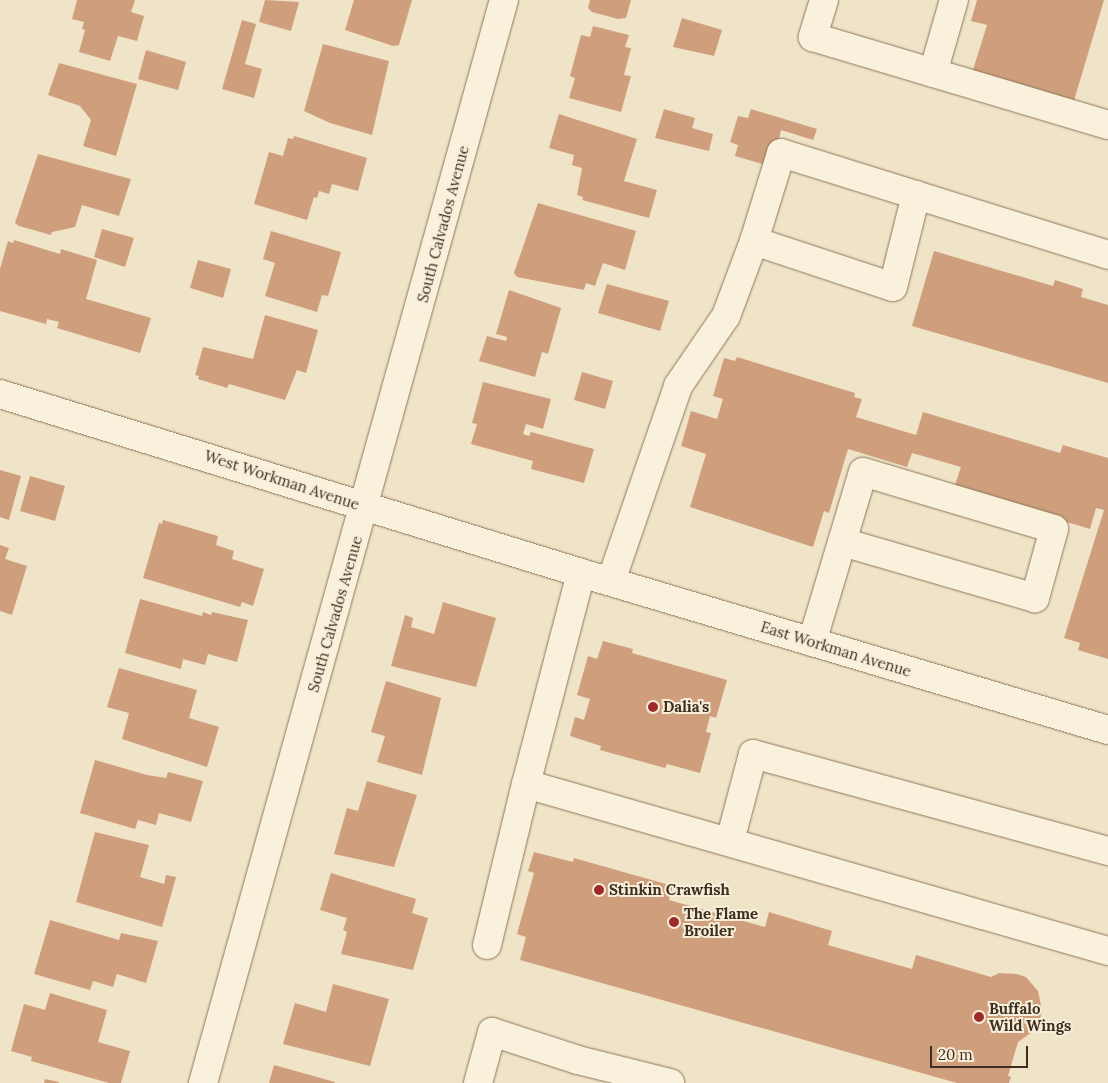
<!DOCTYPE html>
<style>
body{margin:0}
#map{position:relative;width:1108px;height:1083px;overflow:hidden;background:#f0e4c8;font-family:Lora,serif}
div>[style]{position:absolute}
.building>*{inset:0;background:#cf9f7d}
.roads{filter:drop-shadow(0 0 1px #8d765c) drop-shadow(0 0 1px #8d765c)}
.minor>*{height:28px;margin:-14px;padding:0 14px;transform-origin:14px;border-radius:14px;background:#faf1dc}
.dots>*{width:14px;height:14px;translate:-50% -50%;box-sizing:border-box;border:2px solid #f7eed8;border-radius:50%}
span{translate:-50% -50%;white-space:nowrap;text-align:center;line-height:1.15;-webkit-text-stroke:4px #f7eed8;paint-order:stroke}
.street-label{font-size:15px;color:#3d2e20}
.poi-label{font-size:15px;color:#3d2e20;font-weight:700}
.left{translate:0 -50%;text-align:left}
.scale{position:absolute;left:930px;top:1046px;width:98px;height:22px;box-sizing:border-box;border:2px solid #3d2e20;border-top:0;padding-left:6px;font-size:15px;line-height:18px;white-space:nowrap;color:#3d2e20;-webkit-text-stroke:4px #f7eed8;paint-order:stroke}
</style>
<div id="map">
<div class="building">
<div style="clip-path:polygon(77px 0,135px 0,131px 12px,144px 16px,137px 41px,118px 36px,110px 61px,79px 52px,85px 30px,82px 29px,84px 22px,72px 19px)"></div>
<div style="clip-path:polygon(265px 0,299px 2px,291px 31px,259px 22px)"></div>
<div style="clip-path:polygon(354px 0,412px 0,399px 45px,393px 46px,345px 30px)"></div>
<div style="clip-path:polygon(590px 0,631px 0,626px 18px,618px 19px,592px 12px,588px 8px)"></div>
<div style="clip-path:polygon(977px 0,1104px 0,1073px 104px,972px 73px,987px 25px,971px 21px)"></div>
<div style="clip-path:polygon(682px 18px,722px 30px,714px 56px,673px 47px)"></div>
<div style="clip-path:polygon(242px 20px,256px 24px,245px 64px,262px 69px,254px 98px,222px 89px)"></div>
<div style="clip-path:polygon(593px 26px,629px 35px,625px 47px,631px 48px,624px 75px,631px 76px,621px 112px,569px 98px,575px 78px,570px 76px,581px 35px,590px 37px)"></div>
<div style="clip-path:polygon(323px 44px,389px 61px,372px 135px,330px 123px,304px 111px)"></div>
<div style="clip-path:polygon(146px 50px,186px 62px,178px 90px,138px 79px)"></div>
<div style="clip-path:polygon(59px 63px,137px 84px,116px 156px,83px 146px,91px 120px,80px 106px,48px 95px)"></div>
<div style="clip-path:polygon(664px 109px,695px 118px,692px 128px,713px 134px,709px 151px,655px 138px)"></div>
<div style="clip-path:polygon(751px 109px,817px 129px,813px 140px,781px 130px,772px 167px,735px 156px,738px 145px,730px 142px,738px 116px,748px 118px)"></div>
<div style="clip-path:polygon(559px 114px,637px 139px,624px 181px,657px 190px,649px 218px,582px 200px,583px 197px,577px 195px,582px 168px,572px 165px,574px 155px,549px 148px)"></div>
<div style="clip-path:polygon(294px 136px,367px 158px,358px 191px,332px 184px,329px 194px,319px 191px,317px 198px,314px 197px,307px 220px,254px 204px,269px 152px,283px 156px,288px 138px,293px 139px)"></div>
<div style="clip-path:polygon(38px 154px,131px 179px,119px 216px,82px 205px,75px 227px,52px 232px,51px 235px,19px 226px,15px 223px)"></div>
<div style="clip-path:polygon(538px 203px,636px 231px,625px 270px,603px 263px,595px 286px,586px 283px,584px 290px,517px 277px,514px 273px)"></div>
<div style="clip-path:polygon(102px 229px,134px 238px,125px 267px,94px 257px)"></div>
<div style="clip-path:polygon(271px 231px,341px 252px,328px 296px,322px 295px,317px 312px,265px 296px,275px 263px,263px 259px)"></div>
<div style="clip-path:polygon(14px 240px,60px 254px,61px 249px,97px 260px,86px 299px,151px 318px,140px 353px,57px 328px,59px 322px,47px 319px,46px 324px,0 311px,0 269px,8px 241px,13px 243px)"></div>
<div style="clip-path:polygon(934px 251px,1053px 286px,1055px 280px,1083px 289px,1081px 297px,1108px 305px,1108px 383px,912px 326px)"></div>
<div style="clip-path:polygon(198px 260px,231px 269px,223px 298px,190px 288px)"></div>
<div style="clip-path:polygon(607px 284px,669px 301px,660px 331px,598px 313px)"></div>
<div style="clip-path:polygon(509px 290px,561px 308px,548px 354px,542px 352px,535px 377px,479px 361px,487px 336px,506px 341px,507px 337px,496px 334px)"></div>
<div style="clip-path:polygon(265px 315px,318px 330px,306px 373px,297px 370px,285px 400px,229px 384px,227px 388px,198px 379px,199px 376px,195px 375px,203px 347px,253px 359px)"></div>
<div style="clip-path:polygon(737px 357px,855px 393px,854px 397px,862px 399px,856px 417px,916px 435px,923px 412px,1060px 453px,1063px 445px,1108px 458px,1108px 659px,1078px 650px,1080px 643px,1064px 638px,1104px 510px,1096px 508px,1090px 529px,954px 488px,961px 467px,912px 453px,907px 467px,848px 449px,829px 513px,824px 511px,813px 547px,690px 507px,706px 454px,681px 446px,691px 411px,717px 419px,723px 399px,713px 396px,724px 358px,735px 361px)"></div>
<div style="clip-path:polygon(582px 372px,613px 381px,605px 409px,574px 400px)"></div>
<div style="clip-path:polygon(483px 382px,551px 399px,543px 429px,526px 424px,523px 434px,529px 436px,531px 432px,594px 449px,584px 483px,531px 469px,533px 461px,471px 444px,477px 424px,472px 423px)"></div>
<div style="clip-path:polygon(0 470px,21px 476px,9px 520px,0 517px)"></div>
<div style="clip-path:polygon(30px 476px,65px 486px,55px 521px,20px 511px)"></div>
<div style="clip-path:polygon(163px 520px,218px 536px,216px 545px,234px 551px,232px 559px,264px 569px,253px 606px,242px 602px,240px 607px,143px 578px,159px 523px,162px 524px)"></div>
<div style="clip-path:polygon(0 545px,9px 548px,5px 559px,27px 566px,12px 615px,0 611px)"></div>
<div style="clip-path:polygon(140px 599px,202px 616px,203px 612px,211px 615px,212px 612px,248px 620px,237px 662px,208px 654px,205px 665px,183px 659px,181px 669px,125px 653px)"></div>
<div style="clip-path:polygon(443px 602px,496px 618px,476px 687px,391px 666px,405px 615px,413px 618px,411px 627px,434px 634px)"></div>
<div style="clip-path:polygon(603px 641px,633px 649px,632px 653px,727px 680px,716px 718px,710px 716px,706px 732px,711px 733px,700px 773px,667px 764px,665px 768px,600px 750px,601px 746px,570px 736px,575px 717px,584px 720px,590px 699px,577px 695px,588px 656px,597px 659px)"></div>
<div style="clip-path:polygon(119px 668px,197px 690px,189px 718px,219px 727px,207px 767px,122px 739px,129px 713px,107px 707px)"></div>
<div style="clip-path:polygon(386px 681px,441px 698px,422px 775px,377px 762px,385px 736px,371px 732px)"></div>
<div style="clip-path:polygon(95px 760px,147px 775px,166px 778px,168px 772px,203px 781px,191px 822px,159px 813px,156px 825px,138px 820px,135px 829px,80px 813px)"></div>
<div style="clip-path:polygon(367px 781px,417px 795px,394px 867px,334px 854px,347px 808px,358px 811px)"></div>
<div style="clip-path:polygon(95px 832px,149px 845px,140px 877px,164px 884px,166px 875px,176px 877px,162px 927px,76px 902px)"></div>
<div style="clip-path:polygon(534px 852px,573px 862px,574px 858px,673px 886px,669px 900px,765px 927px,769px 912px,832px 931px,828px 945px,912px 969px,916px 955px,991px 977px,999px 973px,1017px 974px,1026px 977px,1038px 991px,1042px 1010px,1040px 1020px,1035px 1030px,1018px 1042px,1008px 1076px,1011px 1077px,1009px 1083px,957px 1083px,520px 960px,526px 937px,517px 934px,534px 873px,528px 871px)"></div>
<div style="clip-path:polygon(331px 873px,416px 899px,412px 913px,428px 918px,413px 970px,341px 954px,347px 932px,343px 930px,347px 918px,320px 910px)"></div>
<div style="clip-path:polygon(50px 920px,119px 940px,121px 933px,158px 941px,146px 983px,117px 974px,113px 987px,93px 981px,90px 990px,34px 974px)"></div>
<div style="clip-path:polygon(333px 984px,389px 999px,370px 1066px,283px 1044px,295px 1003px,326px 1012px)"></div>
<div style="clip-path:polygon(50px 993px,107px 1010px,98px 1042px,130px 1051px,121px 1083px,109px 1083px,31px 1061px,32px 1057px,11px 1051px,24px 1004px,45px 1010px)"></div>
<div style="clip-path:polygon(274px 1065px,335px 1082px,334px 1083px,269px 1083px)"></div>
<div style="clip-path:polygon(45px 1079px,59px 1082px,59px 1083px,44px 1083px)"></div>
</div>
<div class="roads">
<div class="minor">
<div style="left:824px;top:0;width:39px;rotate:107deg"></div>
<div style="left:813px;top:37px;width:308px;rotate:16.6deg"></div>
<div style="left:933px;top:73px;width:76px;rotate:-74deg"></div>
<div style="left:754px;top:241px;width:92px;rotate:-72.9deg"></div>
<div style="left:781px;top:153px;width:343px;rotate:17.3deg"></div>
<div style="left:0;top:394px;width:608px;rotate:17.12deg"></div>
<div style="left:581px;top:573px;width:550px;rotate:16.59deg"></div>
<div style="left:581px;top:573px;width:218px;rotate:104.6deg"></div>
<div style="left:526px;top:784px;width:605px;rotate:16.01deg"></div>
<div style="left:611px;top:581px;width:206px;rotate:-71deg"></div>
<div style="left:678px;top:386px;width:85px;rotate:-55.6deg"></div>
<div style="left:726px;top:316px;width:80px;rotate:-69.5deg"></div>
<div style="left:754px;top:241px;width:146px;rotate:18.3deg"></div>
<div style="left:893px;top:287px;width:95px;rotate:-76deg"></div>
<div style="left:812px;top:642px;width:177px;rotate:-73.3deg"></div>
<div style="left:863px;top:472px;width:199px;rotate:16.6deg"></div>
<div style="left:1054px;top:529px;width:72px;rotate:105.4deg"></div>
<div style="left:1035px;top:598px;width:201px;rotate:-163.8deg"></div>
<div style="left:730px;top:841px;width:90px;rotate:-75.2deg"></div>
<div style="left:753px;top:754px;width:368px;rotate:15.3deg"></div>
<div style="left:487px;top:945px;width:166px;rotate:-76.4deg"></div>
<div style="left:203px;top:1083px;width:1124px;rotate:-74.47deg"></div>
<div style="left:478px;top:1083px;width:53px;rotate:-74.6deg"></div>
<div style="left:492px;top:1032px;width:90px;rotate:18deg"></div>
<div style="left:578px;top:1060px;width:95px;rotate:14deg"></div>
</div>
</div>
<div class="dots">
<div style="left:653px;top:707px;background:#9e2a2b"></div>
<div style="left:599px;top:890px;background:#9e2a2b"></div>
<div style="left:674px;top:922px;background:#9e2a2b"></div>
<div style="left:979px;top:1017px;background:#9e2a2b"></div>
</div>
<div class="street-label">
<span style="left:443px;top:224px;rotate:-75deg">South Calvados Avenue</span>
<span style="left:282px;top:480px;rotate:18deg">West Workman Avenue</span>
<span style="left:335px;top:614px;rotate:-74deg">South Calvados Avenue</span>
<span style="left:836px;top:649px;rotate:17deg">East Workman Avenue</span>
</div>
<div class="poi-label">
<span class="left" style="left:663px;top:707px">Dalia's</span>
<span class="left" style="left:609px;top:890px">Stinkin Crawfish</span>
<span class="left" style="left:684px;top:922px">The Flame<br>Broiler</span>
<span class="left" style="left:989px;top:1017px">Buffalo<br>Wild Wings</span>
</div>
<div class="scale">20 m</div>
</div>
